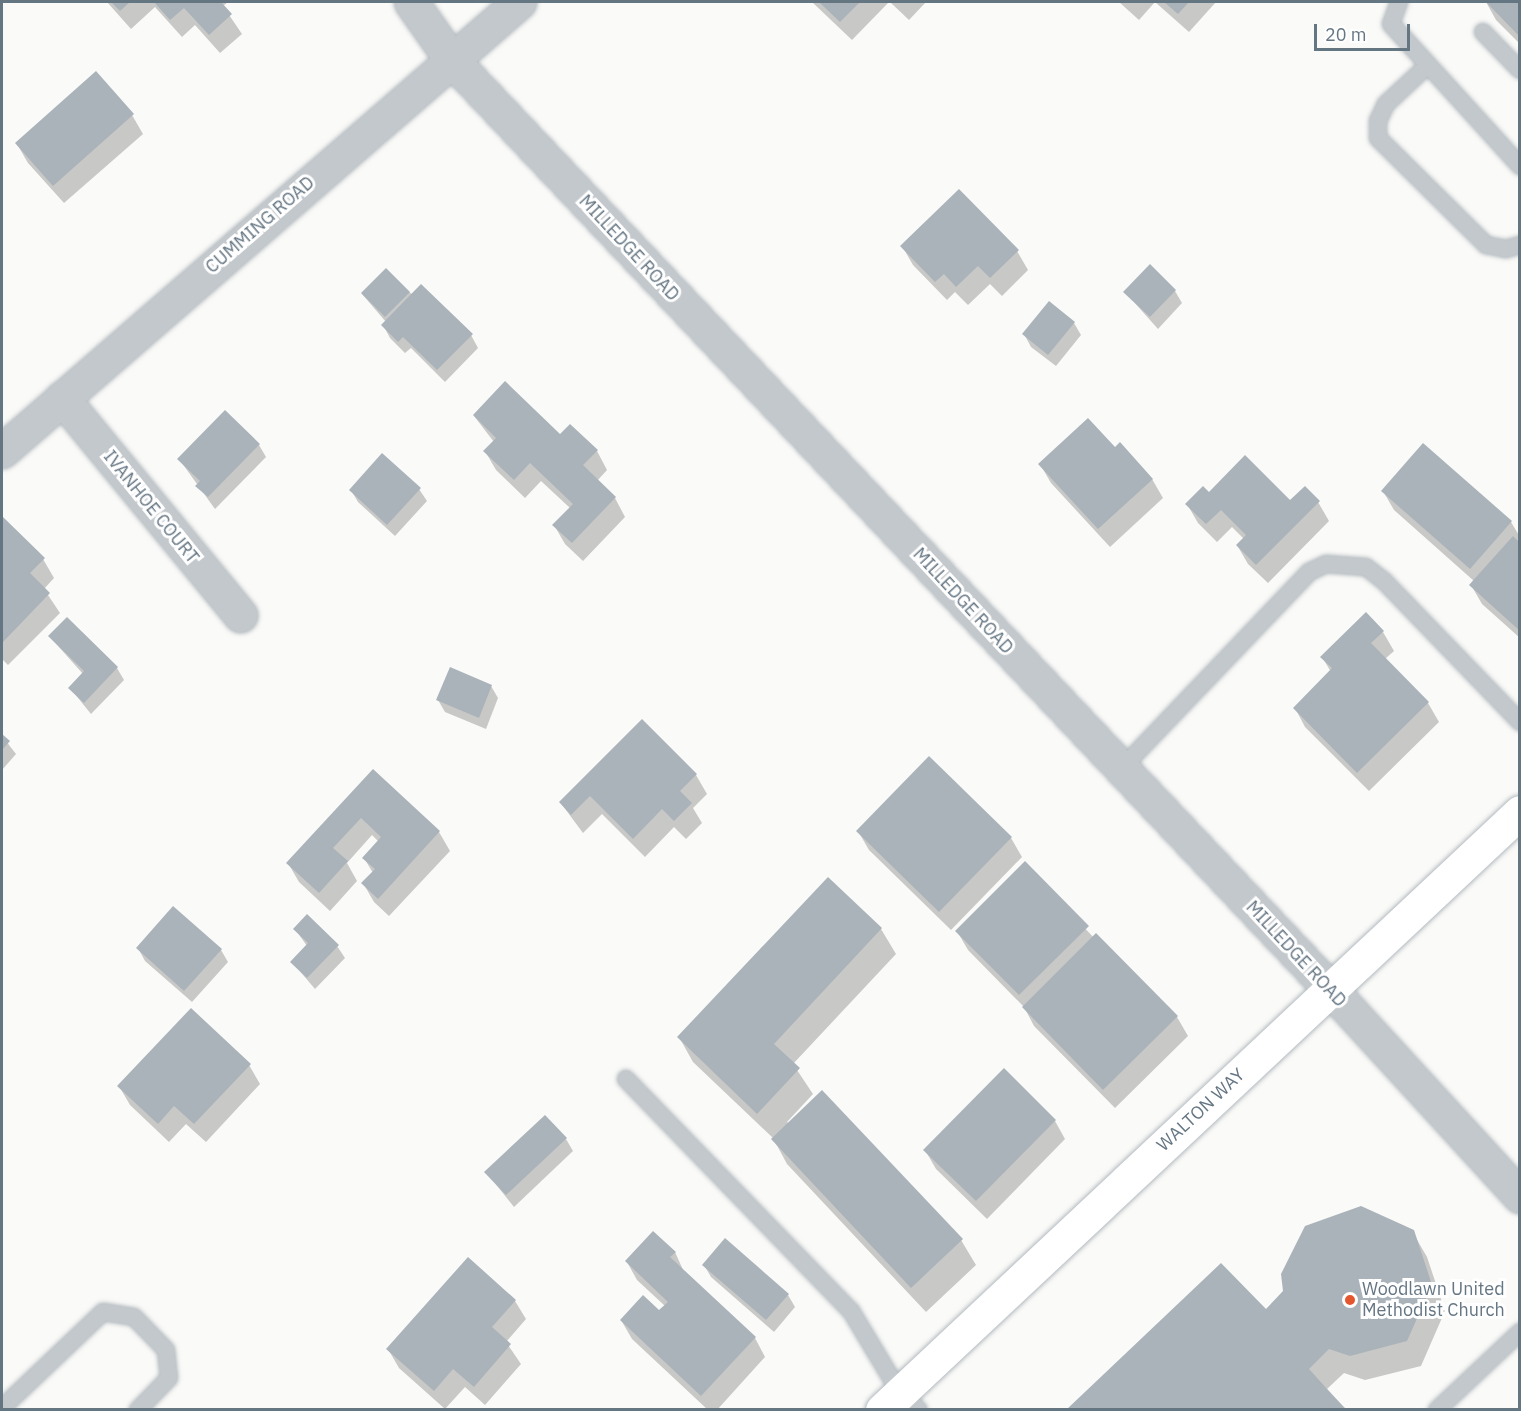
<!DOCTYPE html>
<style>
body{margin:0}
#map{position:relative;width:1521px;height:1411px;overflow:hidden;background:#fafaf8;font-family:"IBM Plex Sans",sans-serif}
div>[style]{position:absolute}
.shadow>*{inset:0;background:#0003}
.building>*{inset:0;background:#aab3b9}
.roads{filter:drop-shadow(0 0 2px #b3babf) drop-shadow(0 0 2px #b3babf)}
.service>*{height:16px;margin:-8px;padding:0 8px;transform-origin:8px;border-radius:8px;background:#c3c8cc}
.minor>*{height:33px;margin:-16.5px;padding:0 16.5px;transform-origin:16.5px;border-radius:16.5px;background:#c3c8cc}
.tertiary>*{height:33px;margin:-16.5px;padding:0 16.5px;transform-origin:16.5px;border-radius:16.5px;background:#c3c8cc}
.secondary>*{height:33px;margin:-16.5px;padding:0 16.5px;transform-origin:16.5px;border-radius:16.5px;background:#fff}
.dots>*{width:16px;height:16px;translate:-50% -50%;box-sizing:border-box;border:3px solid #fff;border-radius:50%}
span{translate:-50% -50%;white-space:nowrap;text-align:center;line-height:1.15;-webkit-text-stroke:6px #fff;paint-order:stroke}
.street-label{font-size:18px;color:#657683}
.poi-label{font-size:18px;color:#657683}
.left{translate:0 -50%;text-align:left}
.frame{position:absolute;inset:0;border:3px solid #657683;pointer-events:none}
.scale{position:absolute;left:1314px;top:24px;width:96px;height:27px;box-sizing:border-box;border:3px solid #657683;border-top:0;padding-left:8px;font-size:18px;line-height:21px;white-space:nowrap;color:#657683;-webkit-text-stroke:4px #fff;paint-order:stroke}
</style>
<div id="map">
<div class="shadow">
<div style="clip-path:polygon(107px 2px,228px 2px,223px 6px,242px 34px,220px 53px,195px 25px,182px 37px,155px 7px,131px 29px)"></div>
<div style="clip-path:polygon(812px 2px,889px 2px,852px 40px)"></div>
<div style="clip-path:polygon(890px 2px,926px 2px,909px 20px)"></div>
<div style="clip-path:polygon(1119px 2px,1155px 2px,1139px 20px)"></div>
<div style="clip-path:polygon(1155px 2px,1216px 2px,1189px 32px)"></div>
<div style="clip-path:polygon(1486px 2px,1520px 2px,1520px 44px,1496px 20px)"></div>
<div style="clip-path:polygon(132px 115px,143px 134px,64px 203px,28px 163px,17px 144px)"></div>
<div style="clip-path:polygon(902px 246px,1017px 251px,1028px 270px,1002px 296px,990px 284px,968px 305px,955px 292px,947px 300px,913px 265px)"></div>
<div style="clip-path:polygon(1175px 291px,1182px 303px,1158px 329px,1125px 292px)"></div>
<div style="clip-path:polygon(409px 292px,471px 335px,478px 348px,445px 382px,411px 348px,405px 353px,390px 338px,383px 325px,386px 322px,362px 294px)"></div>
<div style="clip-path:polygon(1074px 323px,1081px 335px,1056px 366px,1031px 347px,1024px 334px)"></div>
<div style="clip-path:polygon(474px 416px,560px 436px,597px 451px,607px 470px,597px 481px,615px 498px,625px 517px,583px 561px,565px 544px,554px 525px,570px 508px,541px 481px,525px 498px,496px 470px,485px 451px,494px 442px)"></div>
<div style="clip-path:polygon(259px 445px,266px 457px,215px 509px,179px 459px)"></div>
<div style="clip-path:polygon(1115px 449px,1152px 479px,1163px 498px,1110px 547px,1051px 483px,1040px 464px)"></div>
<div style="clip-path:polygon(419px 489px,427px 501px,395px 536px,358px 502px,351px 490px)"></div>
<div style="clip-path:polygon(1383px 491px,1511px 522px,1520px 537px,1520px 638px,1482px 604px,1471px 585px,1474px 581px,1394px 510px)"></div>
<div style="clip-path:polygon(1209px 494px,1318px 502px,1329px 521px,1268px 583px,1248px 564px,1237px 545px,1244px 539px,1232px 527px,1217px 542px,1198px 523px,1187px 504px)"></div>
<div style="clip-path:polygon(3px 519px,43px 559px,54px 578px,44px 589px,60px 613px,8px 665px,2px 659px)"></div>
<div style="clip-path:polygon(1383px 632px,1394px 651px,1385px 659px,1428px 703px,1439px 722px,1369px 791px,1305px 727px,1295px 708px,1331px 672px,1322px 657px)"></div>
<div style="clip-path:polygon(50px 637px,117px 668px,124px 680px,91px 714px,70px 688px,83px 674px)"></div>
<div style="clip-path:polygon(491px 686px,498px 698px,486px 729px,445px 712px,438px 700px)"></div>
<div style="clip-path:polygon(642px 721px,696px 775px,707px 794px,693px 808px,702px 823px,686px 839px,674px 827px,645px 857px,602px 814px,583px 833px,560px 802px)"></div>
<div style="clip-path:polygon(2px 736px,16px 754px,2px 770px)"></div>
<div style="clip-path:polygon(373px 771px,439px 832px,450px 851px,389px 916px,374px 902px,363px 883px,373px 873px,364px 858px,379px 842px,372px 835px,347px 863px,357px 881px,330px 911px,299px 882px,288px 863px)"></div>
<div style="clip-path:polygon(858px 831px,1011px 838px,1022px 857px,951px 930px,869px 850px)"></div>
<div style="clip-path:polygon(1025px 863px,1094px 938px,1096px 935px,1177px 1017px,1188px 1036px,1115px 1108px,1034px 1026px,1024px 1007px,968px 950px,957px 931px)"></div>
<div style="clip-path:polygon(828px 879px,881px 929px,896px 954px,793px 1064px,813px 1094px,787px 1122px,961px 1240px,976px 1265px,926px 1312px,787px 1164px,773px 1138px,693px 1062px,679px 1037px)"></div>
<div style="clip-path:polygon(295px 929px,337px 946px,345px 958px,315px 989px,292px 962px,307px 946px)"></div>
<div style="clip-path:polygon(138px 948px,221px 950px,228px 962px,192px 1002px,145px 961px)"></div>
<div style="clip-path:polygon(249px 1065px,260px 1084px,206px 1142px,186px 1124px,169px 1142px,130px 1105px,119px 1086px)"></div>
<div style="clip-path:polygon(1055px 1121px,1065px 1139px,987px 1219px,936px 1169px,925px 1150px)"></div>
<div style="clip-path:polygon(566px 1139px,573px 1151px,514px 1207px,486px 1172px)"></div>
<div style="clip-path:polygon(1412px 1231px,1427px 1257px,1445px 1311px,1421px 1366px,1365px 1380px,1344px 1373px,1327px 1389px,1347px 1410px,1068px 1410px,1266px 1311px)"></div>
<div style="clip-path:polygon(675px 1252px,684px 1272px,755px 1338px,765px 1357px,717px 1410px,708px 1410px,632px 1339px,621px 1320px,659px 1313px,665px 1306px,637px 1280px,627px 1262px)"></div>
<div style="clip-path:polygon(704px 1265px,788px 1295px,795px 1307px,774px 1332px,711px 1277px)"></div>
<div style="clip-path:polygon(515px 1301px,526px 1319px,506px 1342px,521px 1364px,485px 1405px,465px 1387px,445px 1409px,399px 1368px,388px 1349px)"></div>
</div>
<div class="building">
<div style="clip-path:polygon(111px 2px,130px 2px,120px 11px)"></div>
<div style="clip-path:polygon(154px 2px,221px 2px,232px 14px,209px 35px,184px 8px,170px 20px)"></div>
<div style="clip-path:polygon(819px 2px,860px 2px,840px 22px)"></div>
<div style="clip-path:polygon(1164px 2px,1189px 2px,1178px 14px)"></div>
<div style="clip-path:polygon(1486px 2px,1520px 2px,1520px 37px)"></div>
<div style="clip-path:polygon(96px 71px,134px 114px,53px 186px,15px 143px)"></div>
<div style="clip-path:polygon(959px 189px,1019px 250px,990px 278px,978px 266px,956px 287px,944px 274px,935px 282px,900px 246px)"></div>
<div style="clip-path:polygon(1150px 264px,1176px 290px,1150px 317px,1123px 292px)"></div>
<div style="clip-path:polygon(386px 268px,410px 292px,385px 317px,361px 293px)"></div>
<div style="clip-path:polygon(421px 284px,473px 334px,437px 370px,403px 337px,398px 342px,381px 325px)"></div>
<div style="clip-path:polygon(1049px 301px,1075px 322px,1048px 355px,1022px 334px)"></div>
<div style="clip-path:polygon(505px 381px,560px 434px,570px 424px,598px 450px,583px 465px,616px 497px,572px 543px,552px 525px,573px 504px,530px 463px,514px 480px,483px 451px,496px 438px,473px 415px)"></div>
<div style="clip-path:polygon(225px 410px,260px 444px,208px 497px,195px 486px,200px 481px,177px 459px)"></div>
<div style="clip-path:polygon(1088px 418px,1115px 447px,1120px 442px,1153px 479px,1098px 529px,1038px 464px)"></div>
<div style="clip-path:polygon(1423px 443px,1512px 521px,1470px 569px,1381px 491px)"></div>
<div style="clip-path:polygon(382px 453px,421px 488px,387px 525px,349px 490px)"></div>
<div style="clip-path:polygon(1245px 455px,1290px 500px,1305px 486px,1320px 501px,1256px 565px,1236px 545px,1246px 535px,1221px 510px,1206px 524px,1185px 504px,1203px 486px,1209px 492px)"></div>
<div style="clip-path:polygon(3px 517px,45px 558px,30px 573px,50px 593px,2px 643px)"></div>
<div style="clip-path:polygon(1513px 536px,1520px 543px,1520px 631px,1469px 585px)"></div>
<div style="clip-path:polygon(1366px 612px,1384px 631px,1371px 643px,1429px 702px,1357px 773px,1293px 708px,1332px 668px,1320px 657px)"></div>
<div style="clip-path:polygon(67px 617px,118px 667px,84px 703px,68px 688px,84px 671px,48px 636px)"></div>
<div style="clip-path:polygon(450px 667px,492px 685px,479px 718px,436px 700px)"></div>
<div style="clip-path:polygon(642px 719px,697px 774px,680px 791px,692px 803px,674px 821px,662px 809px,633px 839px,590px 796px,571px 815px,559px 802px)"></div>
<div style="clip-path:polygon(2px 734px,10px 741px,2px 750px)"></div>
<div style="clip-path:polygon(929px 756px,1012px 837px,939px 912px,856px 831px)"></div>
<div style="clip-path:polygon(373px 769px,440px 831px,378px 899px,361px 883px,375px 869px,362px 858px,381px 837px,361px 818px,333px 848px,348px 861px,319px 893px,286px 863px)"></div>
<div style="clip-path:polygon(1025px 861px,1089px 926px,1019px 995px,955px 931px)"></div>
<div style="clip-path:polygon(828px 877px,882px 928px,774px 1044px,800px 1068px,757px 1114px,677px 1037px)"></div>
<div style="clip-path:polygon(173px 906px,222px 949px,184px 991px,136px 948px)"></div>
<div style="clip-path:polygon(307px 914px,339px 945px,307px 978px,290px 962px,308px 943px,293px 929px)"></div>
<div style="clip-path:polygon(1096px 933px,1178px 1016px,1103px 1090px,1022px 1007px)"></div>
<div style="clip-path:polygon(191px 1008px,251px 1064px,194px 1124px,174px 1106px,158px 1124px,117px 1086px)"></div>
<div style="clip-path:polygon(1004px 1068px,1056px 1120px,976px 1201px,923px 1150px)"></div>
<div style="clip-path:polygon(822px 1090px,963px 1239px,911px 1288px,771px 1139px)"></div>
<div style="clip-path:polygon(545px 1115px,567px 1138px,506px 1195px,484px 1172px)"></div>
<div style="clip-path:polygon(1361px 1206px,1414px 1230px,1432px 1285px,1407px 1341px,1350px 1356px,1329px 1349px,1309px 1369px,1346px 1410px,1066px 1410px,1221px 1263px,1266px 1309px,1283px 1291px,1281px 1274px,1305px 1226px)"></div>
<div style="clip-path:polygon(653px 1231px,676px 1252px,670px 1257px,756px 1337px,701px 1396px,620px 1320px,643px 1295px,659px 1310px,668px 1302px,625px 1261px)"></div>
<div style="clip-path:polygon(725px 1238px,789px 1294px,766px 1320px,702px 1265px)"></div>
<div style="clip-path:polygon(468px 1257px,516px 1300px,492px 1327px,511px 1344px,474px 1387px,453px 1369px,434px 1391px,386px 1349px)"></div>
</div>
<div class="roads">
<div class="service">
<div style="left:1399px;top:2px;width:23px;rotate:110deg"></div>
<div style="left:1391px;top:24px;width:192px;rotate:47.7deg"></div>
<div style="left:1483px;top:32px;width:53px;rotate:45.8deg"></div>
<div style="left:1428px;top:65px;width:57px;rotate:137.1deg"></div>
<div style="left:1386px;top:104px;width:19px;rotate:115deg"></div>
<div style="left:1378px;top:121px;width:17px;rotate:90deg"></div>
<div style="left:1378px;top:138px;width:152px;rotate:44.7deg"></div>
<div style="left:1486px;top:245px;width:20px;rotate:11deg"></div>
<div style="left:1506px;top:249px;width:15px;rotate:-16deg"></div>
<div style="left:1121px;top:769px;width:272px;rotate:-46.3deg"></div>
<div style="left:1309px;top:572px;width:19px;rotate:-25deg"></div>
<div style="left:1326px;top:564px;width:40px;rotate:4.3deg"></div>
<div style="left:1366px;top:567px;width:23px;rotate:38deg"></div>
<div style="left:1384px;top:581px;width:196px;rotate:46deg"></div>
<div style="left:626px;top:1079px;width:323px;rotate:45.9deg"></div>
<div style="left:851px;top:1311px;width:96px;rotate:59.1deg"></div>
<div style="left:900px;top:1393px;width:25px;rotate:42deg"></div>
<div style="left:2px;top:1408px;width:139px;rotate:-43.5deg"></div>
<div style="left:103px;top:1312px;width:31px;rotate:9deg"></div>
<div style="left:134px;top:1317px;width:46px;rotate:45.9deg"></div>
<div style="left:166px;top:1350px;width:28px;rotate:84deg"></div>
<div style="left:169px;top:1378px;width:45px;rotate:134.1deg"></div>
<div style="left:1437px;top:1410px;width:114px;rotate:-43.2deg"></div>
</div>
<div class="minor">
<div style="left:62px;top:398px;width:281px;rotate:50.6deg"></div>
<div style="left:2px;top:451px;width:685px;rotate:-40.97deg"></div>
</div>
<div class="tertiary">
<div style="left:411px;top:2px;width:70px;rotate:54.9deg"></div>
<div style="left:451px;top:59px;width:1280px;rotate:46.61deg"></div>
<div style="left:1330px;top:989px;width:281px;rotate:47.5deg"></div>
</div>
<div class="secondary">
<div style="left:882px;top:1410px;width:874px;rotate:-43.15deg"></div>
</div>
</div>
<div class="dots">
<div style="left:1350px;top:1300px;background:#e4572e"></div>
</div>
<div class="street-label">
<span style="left:260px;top:225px;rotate:-41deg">CUMMING ROAD</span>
<span style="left:629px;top:248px;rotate:47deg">MILLEDGE ROAD</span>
<span style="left:151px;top:507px;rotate:51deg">IVANHOE COURT</span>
<span style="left:963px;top:601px;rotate:47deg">MILLEDGE ROAD</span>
<span style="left:1296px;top:954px;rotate:47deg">MILLEDGE ROAD</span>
<span style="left:1201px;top:1110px;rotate:-43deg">WALTON WAY</span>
</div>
<div class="poi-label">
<span class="left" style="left:1362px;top:1300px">Woodlawn United<br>Methodist Church</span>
</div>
<div class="frame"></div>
<div class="scale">20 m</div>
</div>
